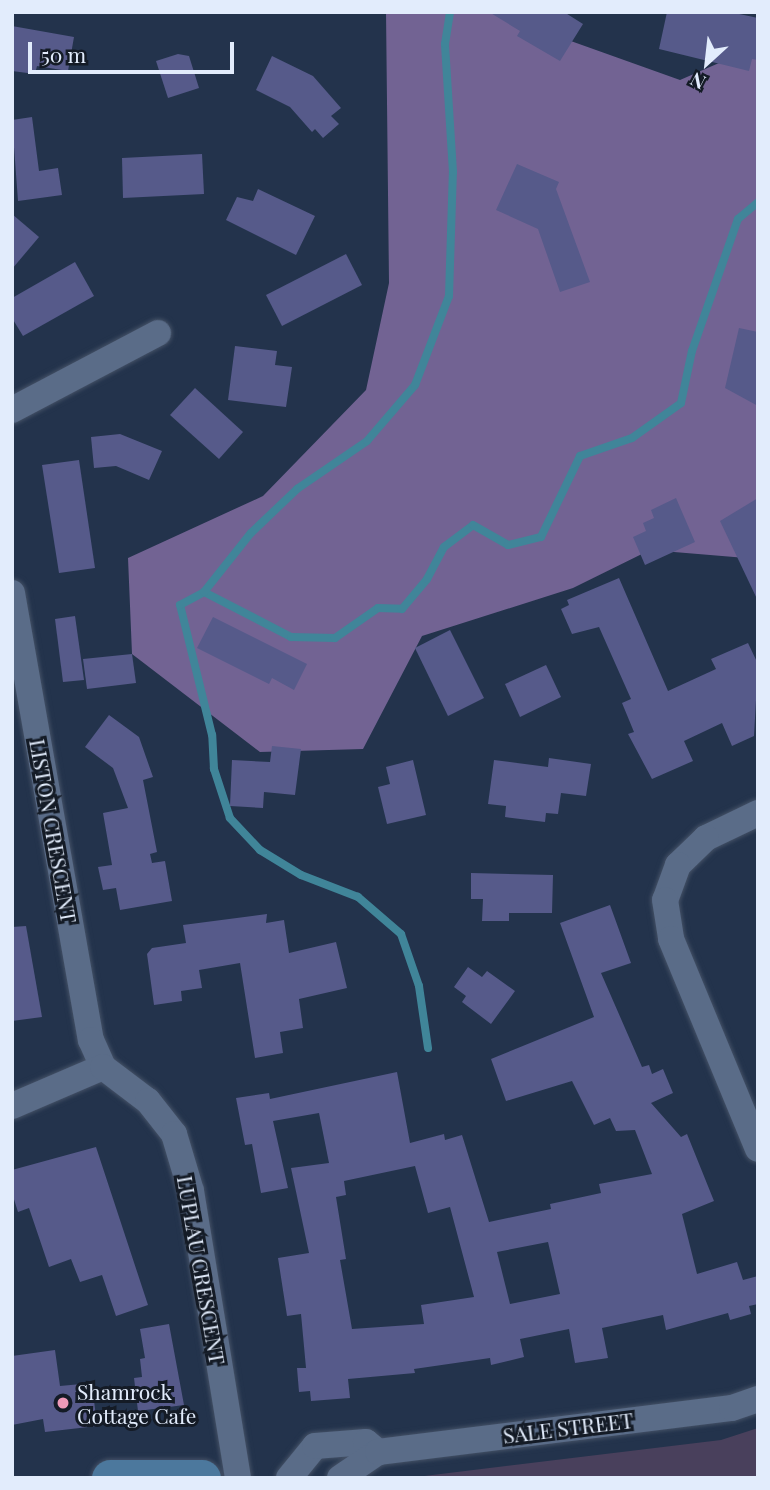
<!DOCTYPE html>
<style>
body{margin:0}
#map{position:relative;width:770px;height:1490px;overflow:hidden;background:#23334c;font-family:"Playfair Display",serif}
div>[style]{position:absolute}
.green>*{inset:0;background:#49405c}
.forest>*{inset:0;background:#726393}
.stream>*{height:8px;margin:-4px;padding:0 4px;transform-origin:4px;border-radius:4px;background:#408599}
.building>*{inset:0;background:#565a8a}
.roads{filter:drop-shadow(0 0 2px #445166) drop-shadow(0 0 2px #445166)}
.street>*{height:26px;margin:-13px;padding:0 13px;transform-origin:13px;border-radius:13px;background:#5a6c88}
.secondary>*{height:37px;margin:-18.5px;padding:0 18.5px;transform-origin:18.5px;border-radius:18.5px;background:#4c789d}
.dots>*{width:19px;height:19px;translate:-50% -50%;box-sizing:border-box;border:4px solid #141b26;border-radius:50%}
span{translate:-50% -50%;white-space:nowrap;text-align:center;line-height:1.15;-webkit-text-stroke:6px #141b26;paint-order:stroke}
.street-label{font-size:21px;color:#e2ecfc}
.poi-label{font-size:21px;color:#e2ecfc}
.left{translate:0 -50%;text-align:left}
.frame{position:absolute;inset:0;border:14px solid #e2ecfc;pointer-events:none}
.north{position:absolute;left:672px;top:28px;width:70px;height:70px;-webkit-text-stroke:5px #141b26;paint-order:stroke;rotate:207deg;font-size:19px;font-weight:700;line-height:28px;text-align:center;color:#e2ecfc}
.north::after{content:'';display:block;margin:auto;width:24px;height:32px;background:#e2ecfc;clip-path:polygon(50% 0,100% 100%,50% 72%,0 100%)}
.scale{position:absolute;left:28px;top:42px;width:206px;height:32px;box-sizing:border-box;border:4px solid #e2ecfc;border-top:0;padding-left:9px;font-size:21px;line-height:24px;white-space:nowrap;color:#e2ecfc;-webkit-text-stroke:5px #141b26;paint-order:stroke}
</style>
<div id="map">
<div class="green">
<div style="clip-path:polygon(758px 1428px,758px 1478px,408px 1478px,721px 1440px)"></div>
</div>
<div class="forest">
<div style="clip-path:polygon(386px 12px,540px 12px,554px 35px,680px 80px,758px 46px,758px 559px,650px 550px,573px 588px,422px 636px,363px 749px,260px 752px,132px 654px,128px 558px,263px 496px,366px 390px,389px 283px)"></div>
</div>
<div class="stream">
<div style="left:204px;top:592px;width:98px;rotate:27.3deg"></div>
<div style="left:291px;top:637px;width:44px;rotate:1.3deg"></div>
<div style="left:335px;top:638px;width:52px;rotate:-34.9deg"></div>
<div style="left:378px;top:608px;width:24px;rotate:2deg"></div>
<div style="left:402px;top:609px;width:39px;rotate:-50deg"></div>
<div style="left:427px;top:579px;width:36px;rotate:-62deg"></div>
<div style="left:444px;top:547px;width:36px;rotate:-37deg"></div>
<div style="left:473px;top:525px;width:40px;rotate:29.7deg"></div>
<div style="left:508px;top:545px;width:34px;rotate:-14deg"></div>
<div style="left:541px;top:537px;width:90px;rotate:-64.3deg"></div>
<div style="left:580px;top:456px;width:55px;rotate:-19.1deg"></div>
<div style="left:632px;top:438px;width:60px;rotate:-35.5deg"></div>
<div style="left:681px;top:403px;width:53px;rotate:-78.1deg"></div>
<div style="left:692px;top:351px;width:140px;rotate:-70.8deg"></div>
<div style="left:738px;top:219px;width:26px;rotate:-40deg"></div>
<div style="left:428px;top:1048px;width:63px;rotate:-98.3deg"></div>
<div style="left:419px;top:986px;width:55px;rotate:-109.1deg"></div>
<div style="left:401px;top:934px;width:57px;rotate:-139.3deg"></div>
<div style="left:358px;top:897px;width:61px;rotate:-158.9deg"></div>
<div style="left:301px;top:875px;width:48px;rotate:-148.6deg"></div>
<div style="left:260px;top:850px;width:44px;rotate:-133.2deg"></div>
<div style="left:230px;top:818px;width:52px;rotate:-108.1deg"></div>
<div style="left:214px;top:769px;width:34px;rotate:-93deg"></div>
<div style="left:212px;top:735px;width:134px;rotate:-103.8deg"></div>
<div style="left:180px;top:605px;width:27px;rotate:-28deg"></div>
<div style="left:204px;top:592px;width:75px;rotate:-51.5deg"></div>
<div style="left:251px;top:533px;width:64px;rotate:-43.7deg"></div>
<div style="left:297px;top:489px;width:85px;rotate:-34.4deg"></div>
<div style="left:367px;top:441px;width:74px;rotate:-49.4deg"></div>
<div style="left:415px;top:385px;width:95px;rotate:-69.1deg"></div>
<div style="left:449px;top:296px;width:124px;rotate:-88.2deg"></div>
<div style="left:453px;top:172px;width:128px;rotate:-93.6deg"></div>
<div style="left:445px;top:44px;width:32px;rotate:-81deg"></div>
</div>
<div class="building">
<div style="clip-path:polygon(489px 12px,564px 12px,583px 24px,560px 61px,517px 36px,520px 31px)"></div>
<div style="clip-path:polygon(667px 12px,730px 12px,758px 18px,758px 60px,752px 59px,749px 71px,659px 49px)"></div>
<div style="clip-path:polygon(12px 26px,74px 37px,68px 71px,37px 66px,35px 74px,12px 71px)"></div>
<div style="clip-path:polygon(178px 54px,189px 56px,199px 88px,168px 98px,156px 61px)"></div>
<div style="clip-path:polygon(272px 56px,313px 76px,341px 108px,331px 116px,339px 124px,323px 138px,315px 129px,312px 132px,290px 107px,256px 90px)"></div>
<div style="clip-path:polygon(32px 117px,39px 171px,58px 168px,62px 195px,18px 201px,12px 120px)"></div>
<div style="clip-path:polygon(202px 154px,204px 194px,123px 198px,122px 158px)"></div>
<div style="clip-path:polygon(517px 164px,559px 182px,556px 189px,590px 282px,560px 292px,538px 229px,496px 210px)"></div>
<div style="clip-path:polygon(258px 189px,315px 216px,296px 255px,226px 220px,237px 197px,253px 201px)"></div>
<div style="clip-path:polygon(12px 214px,39px 237px,12px 269px)"></div>
<div style="clip-path:polygon(346px 254px,362px 285px,282px 326px,266px 295px)"></div>
<div style="clip-path:polygon(75px 262px,94px 296px,23px 336px,12px 318px,12px 298px)"></div>
<div style="clip-path:polygon(739px 328px,758px 332px,758px 406px,725px 388px)"></div>
<div style="clip-path:polygon(235px 346px,277px 351px,275px 365px,292px 367px,286px 407px,228px 400px)"></div>
<div style="clip-path:polygon(195px 388px,243px 432px,219px 459px,170px 415px)"></div>
<div style="clip-path:polygon(120px 434px,162px 451px,149px 480px,116px 466px,94px 468px,91px 437px)"></div>
<div style="clip-path:polygon(79px 460px,95px 568px,59px 573px,42px 465px)"></div>
<div style="clip-path:polygon(676px 498px,695px 542px,645px 565px,633px 537px,646px 531px,643px 523px,654px 518px,651px 510px)"></div>
<div style="clip-path:polygon(758px 498px,758px 601px,720px 521px)"></div>
<div style="clip-path:polygon(619px 578px,668px 691px,716px 669px,711px 659px,748px 643px,758px 664px,754px 736px,732px 746px,722px 723px,684px 741px,693px 761px,652px 779px,628px 734px,634px 732px,622px 703px,631px 699px,599px 627px,572px 634px,561px 609px,569px 605px,567px 600px)"></div>
<div style="clip-path:polygon(75px 616px,84px 680px,63px 682px,55px 619px)"></div>
<div style="clip-path:polygon(213px 617px,307px 664px,294px 690px,272px 678px,269px 684px,197px 648px)"></div>
<div style="clip-path:polygon(450px 630px,484px 698px,448px 716px,415px 648px)"></div>
<div style="clip-path:polygon(132px 654px,136px 683px,87px 689px,83px 659px)"></div>
<div style="clip-path:polygon(546px 665px,561px 697px,520px 717px,505px 684px)"></div>
<div style="clip-path:polygon(109px 715px,139px 737px,153px 777px,143px 780px,157px 852px,150px 854px,152px 863px,165px 861px,172px 901px,120px 910px,116px 888px,103px 890px,98px 867px,112px 865px,103px 813px,128px 808px,113px 768px,85px 747px)"></div>
<div style="clip-path:polygon(272px 746px,301px 749px,295px 795px,264px 792px,263px 808px,230px 806px,232px 760px,270px 762px)"></div>
<div style="clip-path:polygon(549px 758px,591px 764px,586px 796px,561px 793px,558px 814px,546px 813px,545px 822px,505px 817px,506px 806px,488px 804px,494px 760px,548px 767px)"></div>
<div style="clip-path:polygon(413px 760px,426px 815px,387px 824px,378px 787px,390px 784px,386px 767px)"></div>
<div style="clip-path:polygon(471px 873px,553px 875px,552px 913px,509px 913px,509px 921px,482px 921px,483px 899px,471px 899px)"></div>
<div style="clip-path:polygon(evenodd,610px 905px,631px 963px,601px 973px,642px 1067px,649px 1065px,652px 1074px,663px 1069px,673px 1093px,651px 1103px,681px 1137px,687px 1134px,714px 1201px,682px 1214px,697px 1274px,737px 1262px,743px 1280px,758px 1276px,758px 1304px,749px 1306px,751px 1314px,730px 1320px,728px 1313px,666px 1330px,663px 1315px,602px 1328px,608px 1358px,575px 1363px,569px 1329px,520px 1339px,524px 1357px,491px 1365px,490px 1358px,414px 1369px,415px 1373px,348px 1379px,350px 1398px,311px 1401px,310px 1391px,299px 1392px,297px 1368px,306px 1368px,301px 1314px,287px 1316px,278px 1258px,309px 1253px,291px 1168px,329px 1163px,319px 1113px,273px 1121px,288px 1188px,261px 1193px,252px 1144px,245px 1145px,236px 1098px,269px 1093px,270px 1099px,397px 1072px,410px 1143px,444px 1134px,445px 1140px,462px 1135px,489px 1222px,551px 1209px,550px 1204px,601px 1193px,599px 1184px,652px 1174px,635px 1130px,616px 1131px,610px 1118px,594px 1125px,572px 1081px,506px 1101px,491px 1059px,594px 1017px,560px 923px,610px 905px,415px 1166px,428px 1213px,450px 1207px,474px 1297px,421px 1305px,424px 1324px,352px 1329px,340px 1260px,346px 1259px,336px 1197px,346px 1195px,344px 1181px,415px 1166px,610px 905px,548px 1242px,560px 1294px,510px 1304px,497px 1252px,548px 1242px)"></div>
<div style="clip-path:polygon(267px 914px,266px 923px,284px 920px,289px 953px,336px 942px,347px 988px,299px 999px,303px 1028px,280px 1032px,283px 1053px,255px 1058px,240px 963px,199px 970px,202px 988px,181px 991px,182px 1001px,154px 1005px,147px 954px,152px 948px,186px 943px,183px 925px)"></div>
<div style="clip-path:polygon(26px 926px,42px 1017px,12px 1021px,12px 927px)"></div>
<div style="clip-path:polygon(468px 967px,482px 977px,487px 971px,515px 991px,491px 1024px,462px 1002px,466px 996px,454px 987px)"></div>
<div style="clip-path:polygon(96px 1147px,148px 1305px,116px 1316px,102px 1275px,80px 1282px,71px 1259px,49px 1267px,29px 1208px,18px 1212px,12px 1193px,12px 1170px)"></div>
<div style="clip-path:polygon(169px 1324px,184px 1405px,138px 1411px,134px 1378px,142px 1377px,140px 1359px,145px 1358px,140px 1329px)"></div>
<div style="clip-path:polygon(55px 1350px,60px 1386px,92px 1383px,97px 1426px,45px 1432px,43px 1419px,12px 1425px,12px 1356px)"></div>
</div>
<div class="roads">
<div class="street">
<div style="left:12px;top:410px;width:165px;rotate:-27.8deg"></div>
<div style="left:12px;top:593px;width:454px;rotate:80deg"></div>
<div style="left:91px;top:1040px;width:30px;rotate:66deg"></div>
<div style="left:758px;top:813px;width:58px;rotate:154.3deg"></div>
<div style="left:706px;top:838px;width:39px;rotate:136deg"></div>
<div style="left:678px;top:865px;width:37px;rotate:110deg"></div>
<div style="left:665px;top:900px;width:39px;rotate:81deg"></div>
<div style="left:671px;top:939px;width:227px;rotate:67.5deg"></div>
<div style="left:12px;top:1106px;width:99px;rotate:-23.2deg"></div>
<div style="left:103px;top:1067px;width:56px;rotate:37.1deg"></div>
<div style="left:148px;top:1101px;width:42px;rotate:51.8deg"></div>
<div style="left:174px;top:1134px;width:59px;rotate:73.4deg"></div>
<div style="left:191px;top:1191px;width:291px;rotate:80.7deg"></div>
<div style="left:289px;top:1478px;width:41px;rotate:-50.9deg"></div>
<div style="left:315px;top:1446px;width:51px;rotate:-4.5deg"></div>
<div style="left:366px;top:1442px;width:16px;rotate:40deg"></div>
<div style="left:340px;top:1478px;width:46px;rotate:-34.4deg"></div>
<div style="left:378px;top:1452px;width:357px;rotate:-7.1deg"></div>
<div style="left:732px;top:1408px;width:28px;rotate:-19deg"></div>
</div>
<div class="secondary">
<div style="left:110px;top:1478px;width:92px"></div>
</div>
</div>
<div class="dots">
<div style="left:63px;top:1403px;background:#ef9ab8"></div>
</div>
<div class="street-label">
<span style="left:54px;top:831px;rotate:80deg">LISTON CRESCENT</span>
<span style="left:202px;top:1270px;rotate:80deg">LUPLAU CRESCENT</span>
<span style="left:568px;top:1427px;rotate:-7deg">SALE STREET</span>
</div>
<div class="poi-label">
<span class="left" style="left:77px;top:1403px">Shamrock<br>Cottage Cafe</span>
</div>
<div class="frame"></div>
<div class="north">N</div>
<div class="scale">50 m</div>
</div>
